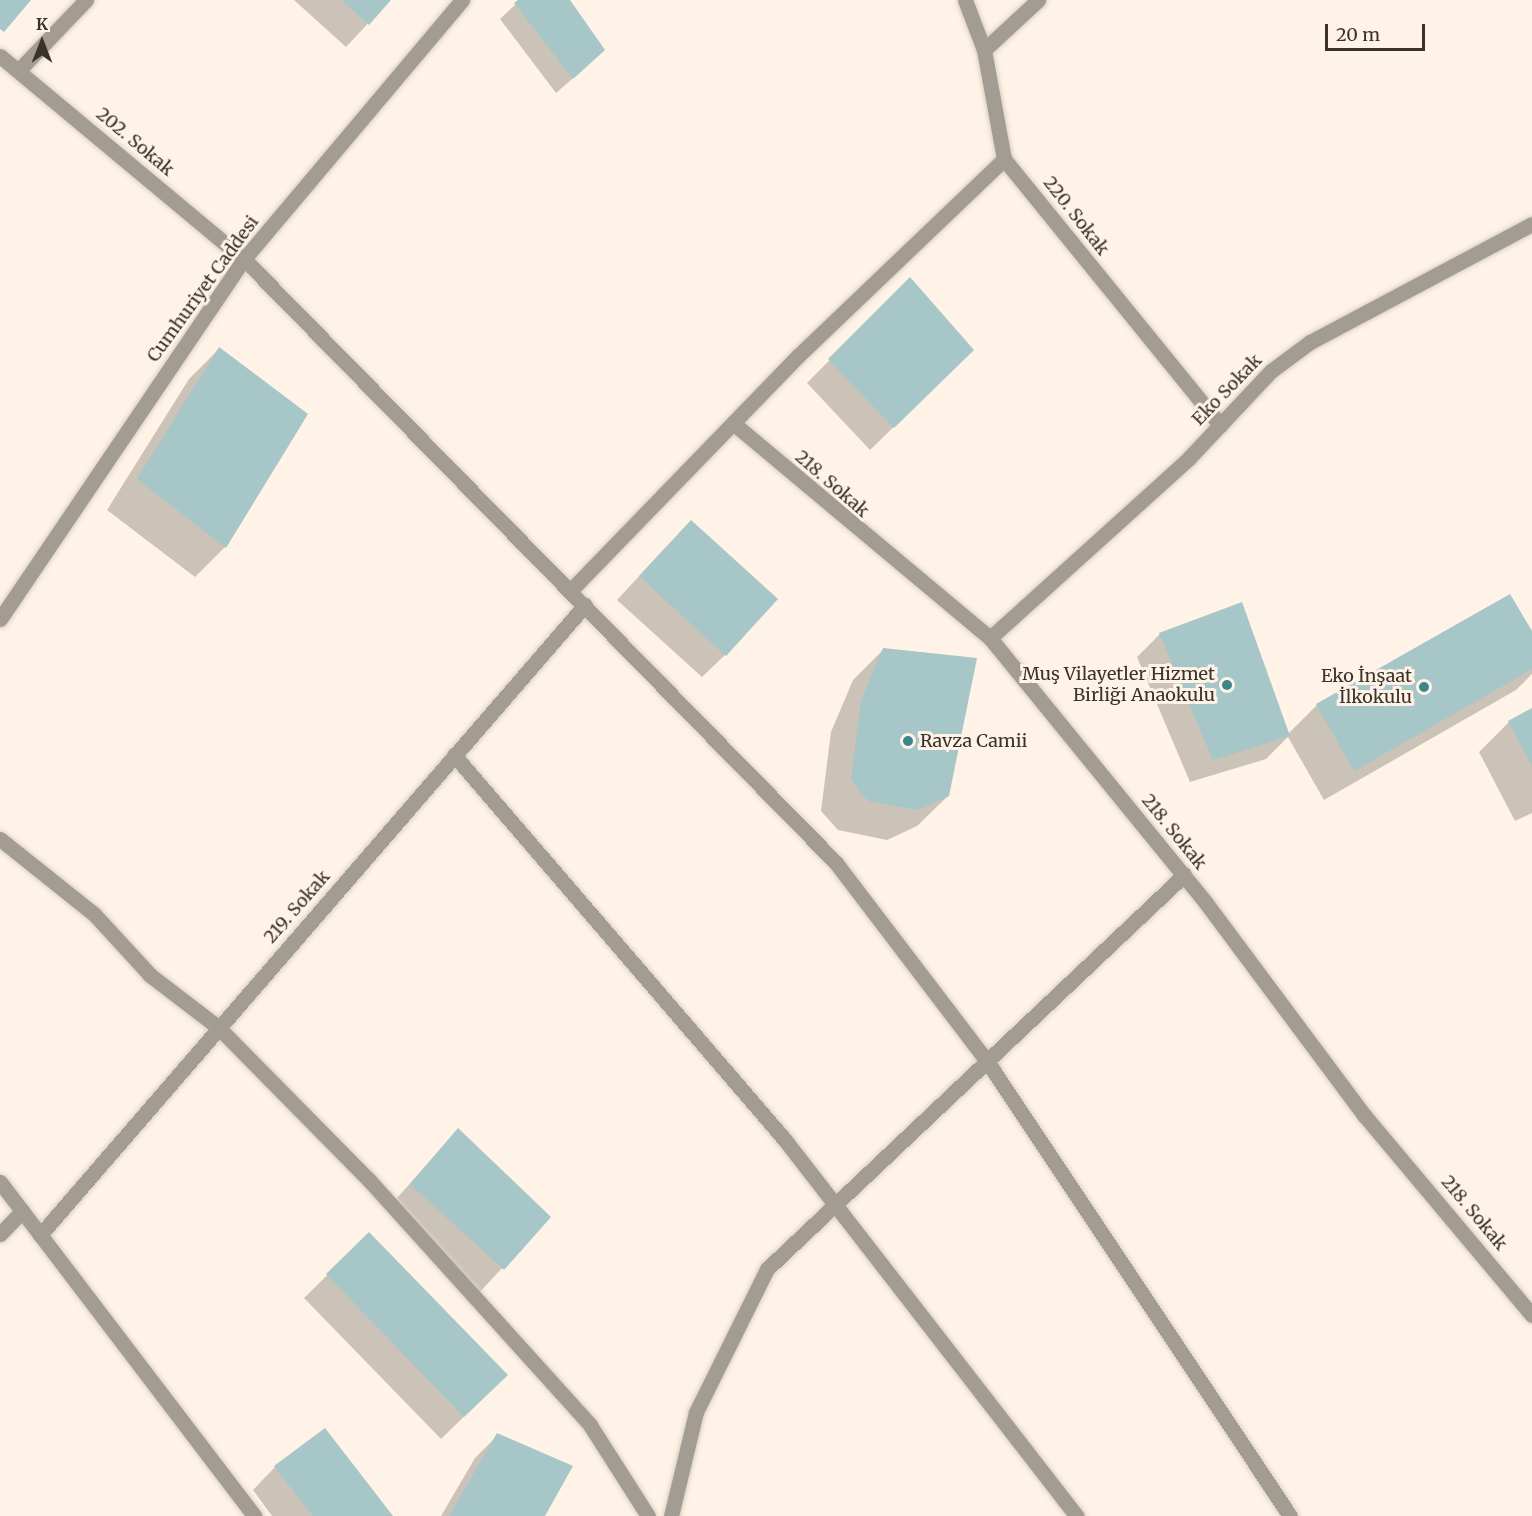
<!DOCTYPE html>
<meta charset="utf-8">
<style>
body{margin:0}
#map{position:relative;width:1532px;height:1516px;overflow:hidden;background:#fef3e6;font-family:Merriweather,serif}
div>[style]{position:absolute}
.shadow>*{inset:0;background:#0003}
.building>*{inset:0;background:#a6c6c8}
.roads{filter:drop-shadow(0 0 2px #dbd0c4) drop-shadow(0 0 2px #dbd0c4)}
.minor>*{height:15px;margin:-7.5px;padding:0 7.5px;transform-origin:7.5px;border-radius:7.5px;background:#a39c93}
.tertiary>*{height:15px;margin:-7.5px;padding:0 7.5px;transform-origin:7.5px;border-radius:7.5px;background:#a39c93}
.dots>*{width:16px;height:16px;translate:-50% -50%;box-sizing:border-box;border:3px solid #fef3e6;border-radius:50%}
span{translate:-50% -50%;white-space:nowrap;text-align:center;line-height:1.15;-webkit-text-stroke:6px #fef3e6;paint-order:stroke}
.street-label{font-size:18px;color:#3a332b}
.poi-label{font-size:18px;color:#3a332b}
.right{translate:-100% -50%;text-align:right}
.left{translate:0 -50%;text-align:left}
.north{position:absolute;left:12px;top:12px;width:60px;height:60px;-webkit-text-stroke:4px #fef3e6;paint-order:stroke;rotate:0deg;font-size:16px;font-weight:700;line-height:24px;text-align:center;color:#3a332b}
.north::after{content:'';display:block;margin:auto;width:21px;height:27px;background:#3a332b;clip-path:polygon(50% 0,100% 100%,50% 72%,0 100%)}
.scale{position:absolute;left:1325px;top:24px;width:100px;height:27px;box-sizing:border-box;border:3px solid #3a332b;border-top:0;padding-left:8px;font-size:18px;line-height:21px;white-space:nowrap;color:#3a332b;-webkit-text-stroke:4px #fef3e6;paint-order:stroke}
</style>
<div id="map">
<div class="shadow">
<div style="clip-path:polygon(294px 0,390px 0,346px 47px)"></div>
<div style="clip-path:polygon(520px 0,568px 0,588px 65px,556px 93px,500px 19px)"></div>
<div style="clip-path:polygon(910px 279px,949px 373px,870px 450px,807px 383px)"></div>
<div style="clip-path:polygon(219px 349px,225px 547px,195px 577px,107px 510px,189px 379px)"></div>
<div style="clip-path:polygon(668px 545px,725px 655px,702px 677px,617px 600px)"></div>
<div style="clip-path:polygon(1160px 634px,1288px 734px,1317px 705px,1532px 634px,1532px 674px,1516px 690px,1324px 800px,1288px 737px,1266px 759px,1190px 782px,1137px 657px)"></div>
<div style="clip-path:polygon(884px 649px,948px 796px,917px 826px,887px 840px,838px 830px,821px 811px,831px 732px,853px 680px)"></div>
<div style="clip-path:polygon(1532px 710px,1532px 813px,1515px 821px,1479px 752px,1509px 722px)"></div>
<div style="clip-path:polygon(458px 1130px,549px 1217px,480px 1292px,388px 1208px)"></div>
<div style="clip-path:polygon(369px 1234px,483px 1398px,441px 1439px,304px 1298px)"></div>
<div style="clip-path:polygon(498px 1435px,543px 1516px,441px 1516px,475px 1458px)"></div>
<div style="clip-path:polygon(275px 1467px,391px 1516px,272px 1516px,253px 1490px)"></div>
</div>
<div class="building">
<div style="clip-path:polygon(0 0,31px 0,4px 32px,0 29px)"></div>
<div style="clip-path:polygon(342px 0,391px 0,369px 25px)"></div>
<div style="clip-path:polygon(518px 0,570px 0,605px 50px,573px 79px,514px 3px)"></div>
<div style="clip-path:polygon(910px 277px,974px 350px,894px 428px,828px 359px)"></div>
<div style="clip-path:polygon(219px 347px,308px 414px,226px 548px,137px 479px)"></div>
<div style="clip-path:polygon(691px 520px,778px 599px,726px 656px,639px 576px)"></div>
<div style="clip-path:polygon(1510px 594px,1532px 631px,1532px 669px,1354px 771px,1316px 704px)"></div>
<div style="clip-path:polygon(1242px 602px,1290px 736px,1213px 760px,1159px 633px)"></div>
<div style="clip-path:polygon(883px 648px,977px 658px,949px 796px,918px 810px,868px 801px,851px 780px,861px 701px)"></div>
<div style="clip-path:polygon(1532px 708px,1532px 766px,1508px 721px)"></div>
<div style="clip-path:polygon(458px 1128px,551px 1217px,504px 1270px,410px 1184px)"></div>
<div style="clip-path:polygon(369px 1232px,508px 1375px,464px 1417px,326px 1274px)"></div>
<div style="clip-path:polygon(325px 1428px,393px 1516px,313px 1516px,274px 1466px)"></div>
<div style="clip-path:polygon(497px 1433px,573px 1466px,545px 1516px,449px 1516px)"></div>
</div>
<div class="roads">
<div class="minor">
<div style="left:965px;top:0;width:53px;rotate:69.2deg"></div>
<div style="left:984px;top:50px;width:111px;rotate:79.6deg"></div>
<div style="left:1004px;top:159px;width:343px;rotate:50.9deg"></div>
<div style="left:984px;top:50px;width:74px;rotate:-42.8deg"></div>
<div style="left:0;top:56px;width:317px;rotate:39.8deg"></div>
<div style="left:244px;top:259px;width:846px;rotate:45.57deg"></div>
<div style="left:836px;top:863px;width:253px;rotate:52.7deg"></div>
<div style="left:989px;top:1064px;width:543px;rotate:56.34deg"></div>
<div style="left:19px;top:70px;width:97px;rotate:-46.3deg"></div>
<div style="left:733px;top:423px;width:335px;rotate:39.9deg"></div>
<div style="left:990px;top:638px;width:342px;rotate:50.8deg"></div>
<div style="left:1206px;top:903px;width:264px;rotate:53.3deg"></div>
<div style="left:1364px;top:1115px;width:261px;rotate:50deg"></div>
<div style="left:571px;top:590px;width:327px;rotate:-45.9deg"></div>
<div style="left:799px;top:355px;width:284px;rotate:-43.7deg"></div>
<div style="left:990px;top:638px;width:267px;rotate:-42.1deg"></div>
<div style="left:1188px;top:459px;width:121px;rotate:-46.7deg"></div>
<div style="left:1271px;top:371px;width:49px;rotate:-36.6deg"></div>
<div style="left:1310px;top:342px;width:251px;rotate:-28deg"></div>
<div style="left:454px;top:755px;width:508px;rotate:49.31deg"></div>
<div style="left:785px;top:1140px;width:476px;rotate:52.2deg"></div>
<div style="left:0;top:839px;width:120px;rotate:38.6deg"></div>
<div style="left:94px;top:914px;width:83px;rotate:47.4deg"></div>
<div style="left:150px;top:975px;width:87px;rotate:37.5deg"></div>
<div style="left:219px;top:1028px;width:214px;rotate:45.4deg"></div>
<div style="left:369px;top:1180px;width:330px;rotate:47.9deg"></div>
<div style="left:590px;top:1425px;width:108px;rotate:57.5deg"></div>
<div style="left:0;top:1182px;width:420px;rotate:52.7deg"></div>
<div style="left:0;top:1234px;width:32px;rotate:-46deg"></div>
<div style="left:40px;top:1235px;width:833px;rotate:-49.14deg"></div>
<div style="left:671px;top:1516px;width:107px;rotate:-76.5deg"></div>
<div style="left:696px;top:1412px;width:160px;rotate:-63.6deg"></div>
<div style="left:767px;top:1269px;width:574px;rotate:-43.38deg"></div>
</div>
<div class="tertiary">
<div style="left:0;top:619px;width:435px;rotate:-55.9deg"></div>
<div style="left:244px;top:259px;width:339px;rotate:-49.9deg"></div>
</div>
</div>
<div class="dots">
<div style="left:1227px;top:685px;background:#3c8589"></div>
<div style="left:1424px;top:687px;background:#3c8589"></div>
<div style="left:908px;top:741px;background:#3c8589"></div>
</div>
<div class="street-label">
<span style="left:135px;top:142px;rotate:40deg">202. Sokak</span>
<span style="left:1076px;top:216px;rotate:52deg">220. Sokak</span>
<span style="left:203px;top:289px;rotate:-54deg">Cumhuriyet Caddesi</span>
<span style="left:1227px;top:390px;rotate:-46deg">Eko Sokak</span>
<span style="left:832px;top:484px;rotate:41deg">218. Sokak</span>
<span style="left:1174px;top:832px;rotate:51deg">218. Sokak</span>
<span style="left:297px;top:907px;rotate:-49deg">219. Sokak</span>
<span style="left:1474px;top:1213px;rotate:50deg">218. Sokak</span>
</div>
<div class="poi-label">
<span class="right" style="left:1215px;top:685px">Muş Vilayetler Hizmet<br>Birliği Anaokulu</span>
<span class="right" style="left:1412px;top:687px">Eko İnşaat<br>İlkokulu</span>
<span class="left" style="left:920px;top:741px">Ravza Camii</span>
</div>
<div class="north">K</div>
<div class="scale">20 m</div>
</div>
